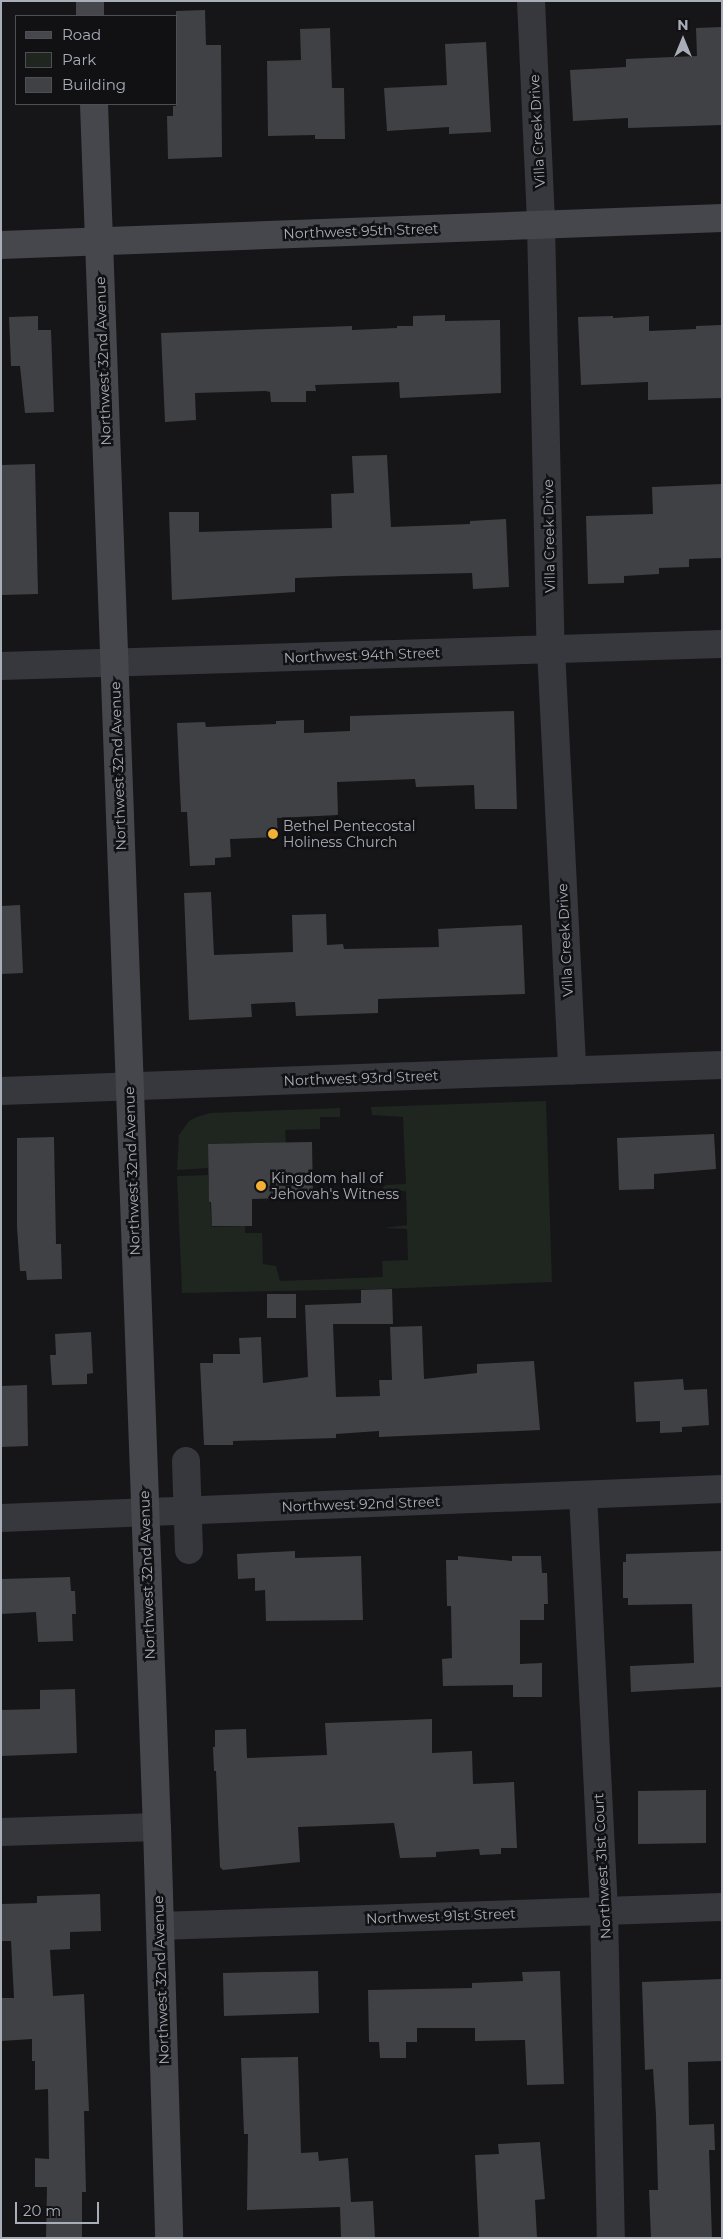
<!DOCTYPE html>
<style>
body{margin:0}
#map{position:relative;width:723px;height:2239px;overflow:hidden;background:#161618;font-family:Montserrat,sans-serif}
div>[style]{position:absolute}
.green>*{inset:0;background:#1e261f}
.building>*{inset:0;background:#404145}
.street>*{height:28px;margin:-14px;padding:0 14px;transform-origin:14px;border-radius:14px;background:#37383d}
.secondary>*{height:28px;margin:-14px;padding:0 14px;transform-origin:14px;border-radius:14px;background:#45474d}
.dots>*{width:14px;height:14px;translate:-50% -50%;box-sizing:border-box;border:2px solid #111113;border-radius:50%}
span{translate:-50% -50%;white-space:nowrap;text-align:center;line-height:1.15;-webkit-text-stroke:5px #111113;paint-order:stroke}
.street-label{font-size:14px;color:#a8adb8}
.poi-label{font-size:14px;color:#a8adb8}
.left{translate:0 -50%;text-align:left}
.frame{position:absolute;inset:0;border:2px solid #a8adb8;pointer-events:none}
.legend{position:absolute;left:15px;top:15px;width:162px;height:90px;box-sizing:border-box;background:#111113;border:1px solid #4d4f55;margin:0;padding:6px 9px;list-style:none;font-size:15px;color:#a8adb8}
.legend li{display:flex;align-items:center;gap:10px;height:25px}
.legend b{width:25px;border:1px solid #4d4f55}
.north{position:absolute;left:658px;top:15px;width:50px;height:50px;-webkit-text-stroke:4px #111113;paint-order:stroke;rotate:0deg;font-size:14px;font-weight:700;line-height:20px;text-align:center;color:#a8adb8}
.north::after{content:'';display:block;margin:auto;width:18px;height:22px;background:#a8adb8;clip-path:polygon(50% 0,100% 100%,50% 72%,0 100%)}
.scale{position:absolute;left:15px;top:2202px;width:84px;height:22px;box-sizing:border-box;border:2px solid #a8adb8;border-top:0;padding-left:6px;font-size:15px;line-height:18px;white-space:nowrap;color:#a8adb8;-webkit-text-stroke:4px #111113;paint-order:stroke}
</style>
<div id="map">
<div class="green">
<div style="clip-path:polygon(546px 1101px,552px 1282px,383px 1289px,182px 1293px,177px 1176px,208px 1175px,212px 1227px,245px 1226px,245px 1233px,262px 1233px,263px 1264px,276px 1266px,280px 1281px,383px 1277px,382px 1261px,408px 1260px,407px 1229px,384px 1228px,407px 1225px,406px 1191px,387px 1191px,382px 1188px,386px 1185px,406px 1184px,403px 1117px,372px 1115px,371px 1107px)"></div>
<div style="clip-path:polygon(340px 1108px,340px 1117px,320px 1117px,320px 1129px,285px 1130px,286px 1143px,208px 1144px,208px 1168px,177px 1170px,179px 1135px,189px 1121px,197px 1117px,210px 1113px)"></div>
</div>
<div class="building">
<div style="clip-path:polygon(205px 10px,206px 45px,221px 45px,222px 157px,168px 159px,167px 116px,173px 116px,173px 106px,176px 106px,176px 11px)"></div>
<div style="clip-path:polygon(722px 27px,722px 125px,628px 128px,628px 118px,573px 121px,570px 70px,626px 67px,626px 59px,697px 56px,696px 28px)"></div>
<div style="clip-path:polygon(330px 28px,332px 88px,344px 88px,345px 139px,315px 139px,315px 135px,268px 136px,267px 61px,301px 60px,300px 29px)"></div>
<div style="clip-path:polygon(486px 42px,491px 132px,449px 134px,449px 127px,387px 131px,384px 88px,447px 85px,445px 44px)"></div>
<div style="clip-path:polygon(445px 315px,445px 321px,500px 320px,501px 393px,400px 398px,399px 382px,315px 385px,316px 391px,306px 391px,306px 402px,271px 402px,270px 392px,266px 391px,195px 393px,196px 420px,165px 422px,161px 333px,352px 326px,352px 330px,397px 328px,397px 326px,413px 326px,413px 316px)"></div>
<div style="clip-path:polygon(38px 316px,38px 330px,51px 330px,54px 412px,25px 413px,20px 366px,11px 366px,9px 317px)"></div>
<div style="clip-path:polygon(613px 316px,613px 318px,649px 316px,649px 331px,696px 329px,696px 326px,722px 325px,722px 398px,648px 400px,648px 382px,581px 385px,578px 317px)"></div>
<div style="clip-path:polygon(387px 455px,391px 527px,470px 524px,470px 521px,506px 519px,509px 587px,473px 589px,472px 573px,343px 576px,295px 578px,295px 592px,172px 600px,169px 512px,199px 512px,199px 532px,332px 528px,331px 494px,354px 493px,352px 456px)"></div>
<div style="clip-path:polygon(35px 464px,38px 594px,1px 595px,1px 465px)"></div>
<div style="clip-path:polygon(722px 484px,722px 558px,689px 559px,689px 567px,659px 568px,659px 574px,624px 576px,624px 583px,588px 584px,586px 516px,653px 514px,652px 487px)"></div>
<div style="clip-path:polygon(514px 711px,517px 809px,475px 809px,474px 785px,416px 787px,415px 779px,337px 782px,338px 815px,277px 818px,278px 837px,230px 839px,231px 857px,215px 858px,215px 865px,190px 866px,187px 812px,181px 812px,177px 723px,205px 722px,206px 727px,276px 724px,276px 721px,304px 720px,304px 733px,350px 731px,350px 716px)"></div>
<div style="clip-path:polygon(211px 892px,214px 955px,293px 952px,292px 915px,326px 914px,327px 945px,343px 944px,344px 949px,439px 947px,438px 929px,522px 925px,525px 994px,378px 999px,378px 1013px,296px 1016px,295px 1002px,251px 1004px,252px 1017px,189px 1020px,184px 893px)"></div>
<div style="clip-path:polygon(20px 905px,23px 973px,1px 974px,1px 906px)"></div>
<div style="clip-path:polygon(714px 1134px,716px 1169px,654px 1174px,654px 1189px,619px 1190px,617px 1138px)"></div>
<div style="clip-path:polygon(54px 1137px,56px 1244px,61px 1244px,62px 1279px,27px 1280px,26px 1271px,20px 1271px,17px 1227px,17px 1138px)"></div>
<div style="clip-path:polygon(312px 1142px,313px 1197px,252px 1199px,252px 1226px,212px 1226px,211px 1202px,209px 1202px,208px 1144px)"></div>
<div style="clip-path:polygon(392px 1289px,393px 1324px,333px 1324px,336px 1397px,380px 1396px,379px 1380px,392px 1380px,390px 1327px,422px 1326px,424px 1379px,477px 1373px,477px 1364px,534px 1361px,540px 1430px,379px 1437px,379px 1431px,336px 1434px,336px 1438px,233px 1441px,233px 1445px,204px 1445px,200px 1363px,213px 1363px,213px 1354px,240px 1354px,239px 1338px,261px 1337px,263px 1383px,308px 1377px,305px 1305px,361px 1303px,361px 1290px)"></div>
<div style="clip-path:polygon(267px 1294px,296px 1294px,296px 1318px,267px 1318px)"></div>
<div style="clip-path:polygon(91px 1332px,93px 1373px,87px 1374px,87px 1384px,52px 1385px,50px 1355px,56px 1355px,55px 1334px)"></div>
<div style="clip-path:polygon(683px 1379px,684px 1390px,707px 1389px,709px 1425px,682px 1427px,682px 1432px,660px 1433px,660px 1421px,636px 1422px,634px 1382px)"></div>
<div style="clip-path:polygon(27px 1385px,28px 1446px,1px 1447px,1px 1386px)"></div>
<div style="clip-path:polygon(295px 1551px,295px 1558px,361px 1556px,363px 1620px,266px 1621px,265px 1590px,255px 1591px,255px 1578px,238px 1579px,237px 1554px)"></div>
<div style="clip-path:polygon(722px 1551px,722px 1687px,631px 1692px,630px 1666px,694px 1663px,692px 1604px,628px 1605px,628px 1598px,623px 1598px,623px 1562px,626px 1562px,626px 1554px)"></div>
<div style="clip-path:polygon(458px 1556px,512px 1561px,512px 1556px,541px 1556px,542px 1573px,547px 1573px,548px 1604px,544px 1604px,544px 1620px,520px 1620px,520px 1664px,542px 1663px,542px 1697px,513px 1697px,513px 1685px,443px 1686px,442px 1659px,452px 1658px,451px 1606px,447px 1606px,446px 1560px,458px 1560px)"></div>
<div style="clip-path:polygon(70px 1577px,71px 1591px,75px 1591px,76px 1614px,72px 1614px,73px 1641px,38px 1642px,36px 1612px,1px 1614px,1px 1579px)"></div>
<div style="clip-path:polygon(75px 1689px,77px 1753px,1px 1756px,1px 1710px,40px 1709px,40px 1690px)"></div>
<div style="clip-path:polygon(432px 1719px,432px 1753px,472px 1751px,473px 1784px,514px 1782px,517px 1848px,501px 1848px,501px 1854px,480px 1855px,479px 1849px,436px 1852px,436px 1857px,400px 1858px,394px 1823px,298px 1827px,300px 1862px,223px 1870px,220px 1867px,216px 1771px,214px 1771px,213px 1747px,215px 1747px,215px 1730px,246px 1729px,247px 1758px,327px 1755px,325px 1723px)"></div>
<div style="clip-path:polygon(706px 1790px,706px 1843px,638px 1844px,638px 1791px)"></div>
<div style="clip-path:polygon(100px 1894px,101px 1931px,70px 1932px,70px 1949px,50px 1950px,53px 1996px,84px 1994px,89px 2111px,84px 2111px,86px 2192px,82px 2192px,82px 2238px,46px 2238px,47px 2187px,35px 2187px,35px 2158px,49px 2159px,48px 2089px,35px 2090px,35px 2061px,32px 2061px,32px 2039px,1px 2041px,1px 1998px,14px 1998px,11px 1941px,1px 1941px,1px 1904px,37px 1903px,37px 1896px)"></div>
<div style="clip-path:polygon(318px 1971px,319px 2013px,224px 2016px,223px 1973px)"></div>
<div style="clip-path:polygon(560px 1971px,564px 2084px,527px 2085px,525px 2040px,475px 2041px,475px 2028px,417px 2028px,417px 2042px,406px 2042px,406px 2058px,380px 2058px,379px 2042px,369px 2042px,368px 1990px,472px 1988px,472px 1983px,523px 1981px,522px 1972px)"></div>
<div style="clip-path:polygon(722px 1979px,722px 2061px,688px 2062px,689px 2125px,714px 2124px,715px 2150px,709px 2150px,712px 2238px,651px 2238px,649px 2190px,658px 2190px,656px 2115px,653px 2069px,645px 2070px,642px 1982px)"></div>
<div style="clip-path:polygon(298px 2057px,301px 2153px,318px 2152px,319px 2161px,348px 2158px,351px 2202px,373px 2201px,375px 2238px,341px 2238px,340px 2207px,247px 2210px,248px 2134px,244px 2134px,241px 2058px)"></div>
<div style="clip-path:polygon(540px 2142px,545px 2199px,535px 2200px,537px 2238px,479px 2238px,475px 2155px,499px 2154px,498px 2144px)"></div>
</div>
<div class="street">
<div style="left:531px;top:1px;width:224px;rotate:87.4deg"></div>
<div style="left:541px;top:225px;width:425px;rotate:88.7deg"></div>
<div style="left:551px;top:650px;width:421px;rotate:87.1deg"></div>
<div style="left:1px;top:666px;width:721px;rotate:-1.75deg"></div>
<div style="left:1px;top:1091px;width:721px;rotate:-2.07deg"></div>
<div style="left:186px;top:1461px;width:89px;rotate:88.1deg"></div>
<div style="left:583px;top:1495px;width:417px;rotate:87.1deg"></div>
<div style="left:604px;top:1911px;width:327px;rotate:88.8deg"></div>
<div style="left:1px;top:1518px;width:722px;rotate:-2.3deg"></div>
<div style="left:1px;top:1832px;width:156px;rotate:-1.8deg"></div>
<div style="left:160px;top:1926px;width:562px;rotate:-1.94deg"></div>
</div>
<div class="secondary">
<div style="left:90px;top:1px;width:15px;rotate:90deg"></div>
<div style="left:94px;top:104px;width:1724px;rotate:87.91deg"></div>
<div style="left:157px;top:1827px;width:411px;rotate:88.3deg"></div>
<div style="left:1px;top:245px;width:722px;rotate:-2.14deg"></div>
</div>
<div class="dots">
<div style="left:273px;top:834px;background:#f2b134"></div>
<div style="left:261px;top:1186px;background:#f2b134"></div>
</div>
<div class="street-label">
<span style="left:537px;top:131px;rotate:-93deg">Villa Creek Drive</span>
<span style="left:361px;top:231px;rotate:-2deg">Northwest 95th Street</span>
<span style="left:103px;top:361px;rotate:-92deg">Northwest 32nd Avenue</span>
<span style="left:549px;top:536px;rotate:-91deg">Villa Creek Drive</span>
<span style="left:362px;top:655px;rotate:-2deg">Northwest 94th Street</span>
<span style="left:118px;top:766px;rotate:-92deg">Northwest 32nd Avenue</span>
<span style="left:565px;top:940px;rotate:-93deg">Villa Creek Drive</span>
<span style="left:361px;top:1078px;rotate:-2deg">Northwest 93rd Street</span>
<span style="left:132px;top:1171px;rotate:-92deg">Northwest 32nd Avenue</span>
<span style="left:361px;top:1504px;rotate:-2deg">Northwest 92nd Street</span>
<span style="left:147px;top:1575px;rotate:-92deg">Northwest 32nd Avenue</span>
<span style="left:602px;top:1866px;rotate:-93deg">Northwest 31st Court</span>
<span style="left:441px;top:1916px;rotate:-2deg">Northwest 91st Street</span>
<span style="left:161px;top:1980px;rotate:-92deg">Northwest 32nd Avenue</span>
</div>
<div class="poi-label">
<span class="left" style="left:283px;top:834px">Bethel Pentecostal<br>Holiness Church</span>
<span class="left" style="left:271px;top:1186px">Kingdom hall of<br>Jehovah's Witness</span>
</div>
<div class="frame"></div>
<ul class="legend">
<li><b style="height:6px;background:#45474d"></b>Road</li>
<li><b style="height:14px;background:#1e261f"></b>Park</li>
<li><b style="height:14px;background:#404145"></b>Building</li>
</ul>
<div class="north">N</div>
<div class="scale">20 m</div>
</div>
